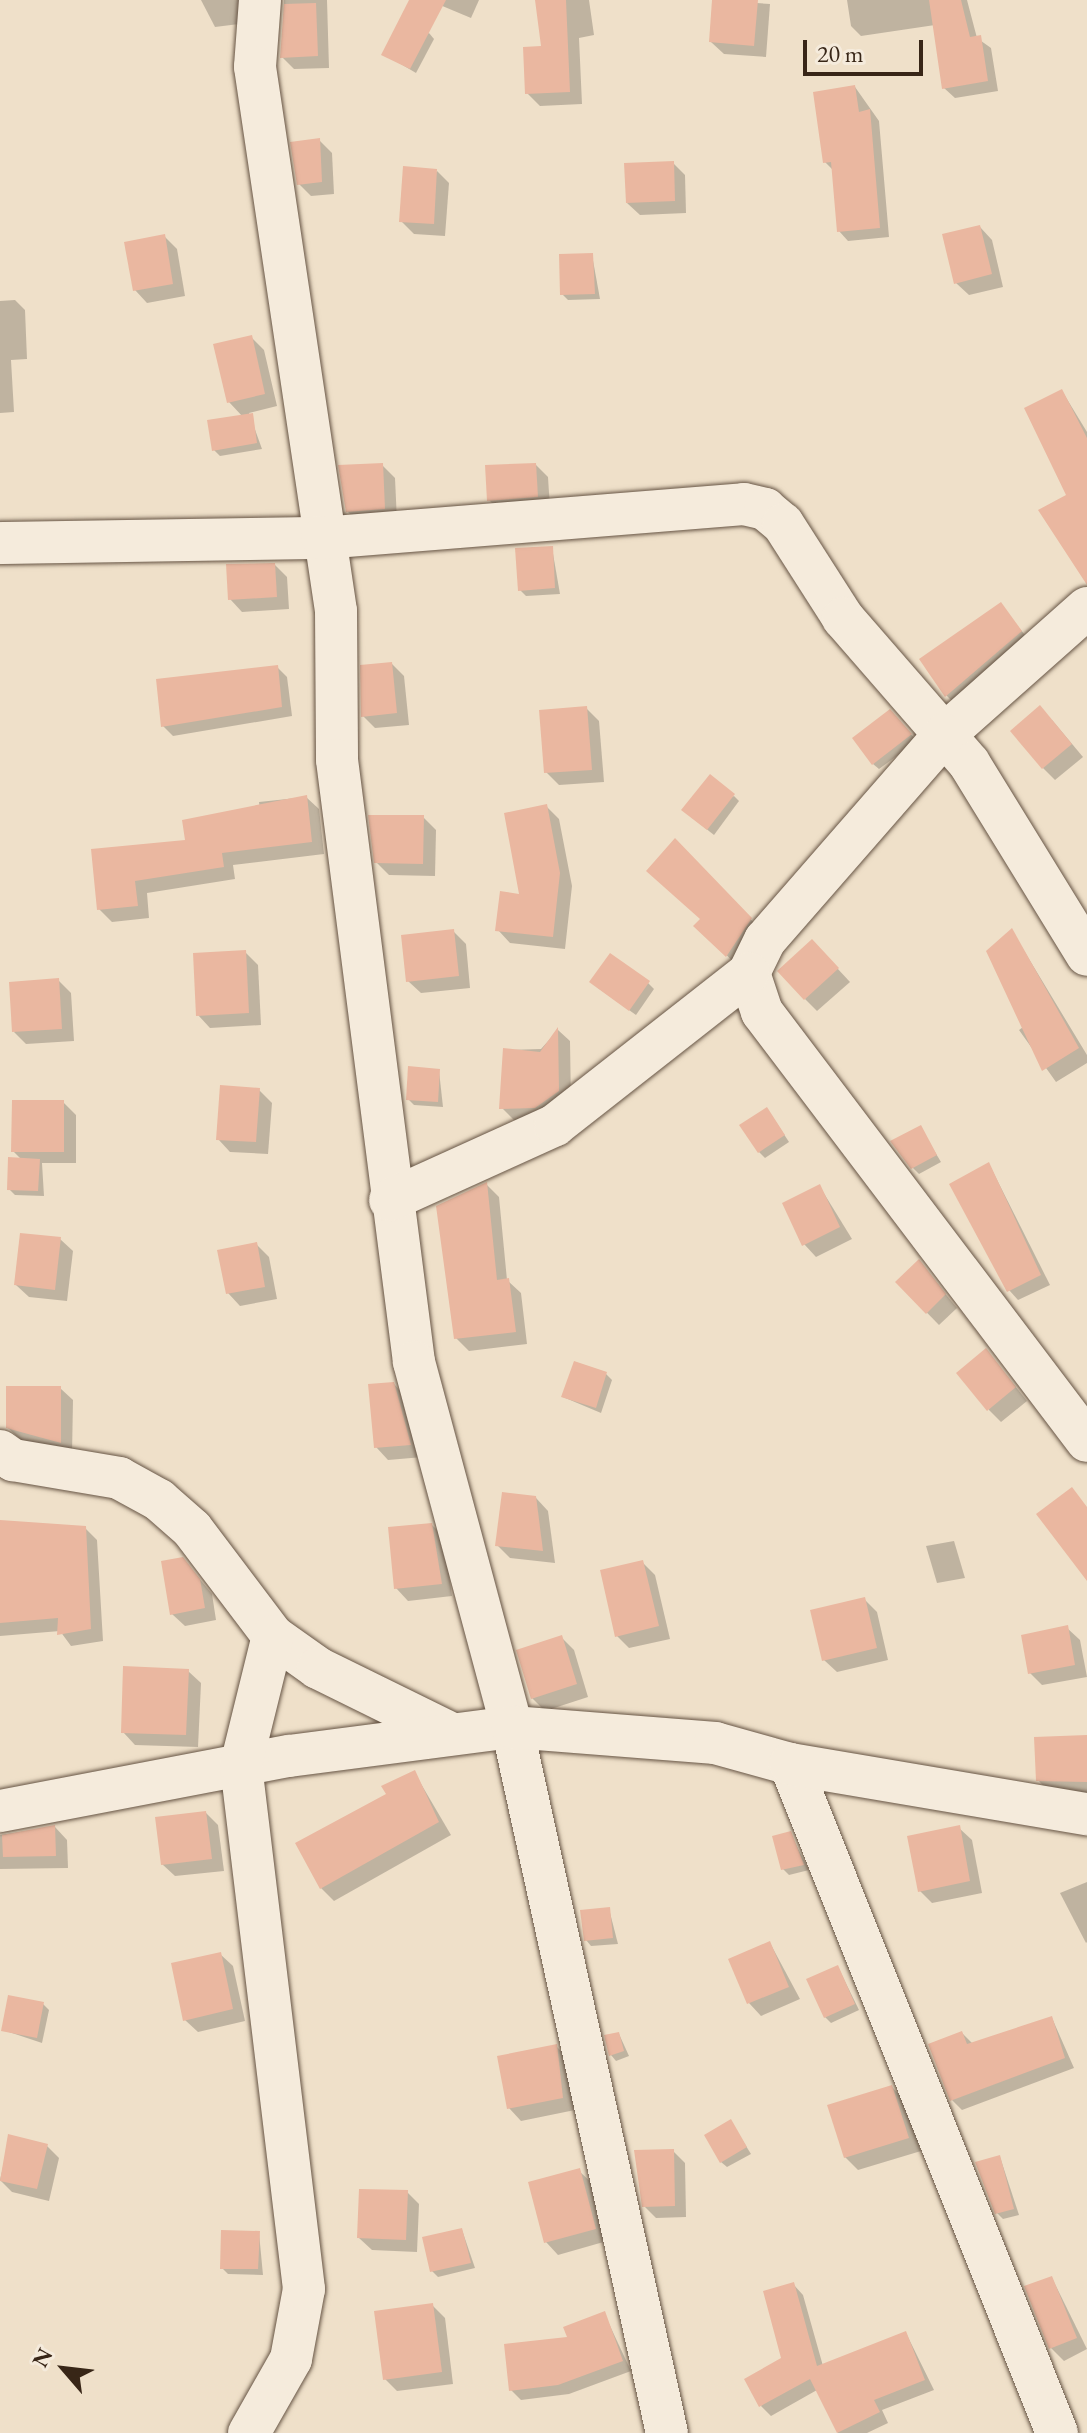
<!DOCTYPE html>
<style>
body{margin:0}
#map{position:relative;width:1087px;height:2433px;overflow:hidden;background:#efe0c9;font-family:"EB Garamond",serif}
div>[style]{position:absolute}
.shadow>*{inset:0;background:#0003}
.building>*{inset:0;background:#eab7a0}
.roads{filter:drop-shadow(0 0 2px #665444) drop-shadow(0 0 2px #665444)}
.street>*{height:42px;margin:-21px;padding:0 21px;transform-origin:21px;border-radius:21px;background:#f5ebdc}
span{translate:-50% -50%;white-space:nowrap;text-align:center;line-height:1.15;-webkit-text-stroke:6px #f5ebdc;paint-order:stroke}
.north{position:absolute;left:24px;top:2329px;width:80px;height:80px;-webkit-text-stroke:6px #f5ebdc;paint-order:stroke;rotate:298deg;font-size:22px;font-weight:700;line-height:32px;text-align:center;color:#382617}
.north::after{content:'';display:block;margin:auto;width:28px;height:36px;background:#382617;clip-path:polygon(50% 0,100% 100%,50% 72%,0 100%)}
.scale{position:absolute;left:803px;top:40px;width:120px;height:36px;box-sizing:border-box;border:4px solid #382617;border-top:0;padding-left:10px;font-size:24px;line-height:28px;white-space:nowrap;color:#382617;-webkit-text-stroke:6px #f5ebdc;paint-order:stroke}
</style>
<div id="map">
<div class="shadow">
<div style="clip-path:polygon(201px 0,252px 0,247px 23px,215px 27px)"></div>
<div style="clip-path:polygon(284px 0,327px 0,329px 68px,294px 69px,282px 57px)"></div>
<div style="clip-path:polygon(428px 0,479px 0,471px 18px)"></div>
<div style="clip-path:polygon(537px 0,589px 0,594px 35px,579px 38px,582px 104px,540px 106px,527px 93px,544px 48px)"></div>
<div style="clip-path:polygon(714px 0,770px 4px,766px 57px,724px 54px,711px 42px)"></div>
<div style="clip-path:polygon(847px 0,967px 0,977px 38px,991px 48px,998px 91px,955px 98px,944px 88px,935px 25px,861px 36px,851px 26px)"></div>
<div style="clip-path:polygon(429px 33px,434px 39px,416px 73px,384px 54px)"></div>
<div style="clip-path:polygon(855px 87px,879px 121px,889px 237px,848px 241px,839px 231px,834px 171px,825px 162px)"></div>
<div style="clip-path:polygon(320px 141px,332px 153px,334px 194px,311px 196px,299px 184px)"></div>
<div style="clip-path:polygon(673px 163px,685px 175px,686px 213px,640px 215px,627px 203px)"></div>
<div style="clip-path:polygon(437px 171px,449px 183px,445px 236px,414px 234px,401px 221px)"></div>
<div style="clip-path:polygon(980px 227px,992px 240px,1003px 287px,969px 295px,956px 283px)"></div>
<div style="clip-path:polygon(164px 236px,177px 249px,185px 296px,147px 303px,135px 290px)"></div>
<div style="clip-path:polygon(592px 255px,600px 299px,568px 300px,562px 294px)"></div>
<div style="clip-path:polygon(15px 300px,25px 310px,27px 359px,11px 360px,14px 412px,0 413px,0 301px)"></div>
<div style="clip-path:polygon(251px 337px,264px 350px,277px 406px,249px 413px,262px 449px,220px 456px,214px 450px,243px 417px,229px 402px)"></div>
<div style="clip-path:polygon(1062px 391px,1087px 432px,1087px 516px)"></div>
<div style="clip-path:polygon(382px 465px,395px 478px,397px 521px,360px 524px,347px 511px)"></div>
<div style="clip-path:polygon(536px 465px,548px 477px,550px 508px,501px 512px,489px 500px)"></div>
<div style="clip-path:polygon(552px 548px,560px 594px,526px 596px,520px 590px)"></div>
<div style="clip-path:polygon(275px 565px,287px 577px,289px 609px,242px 612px,230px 599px)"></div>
<div style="clip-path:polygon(1000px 605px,1030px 641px,956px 705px,946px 695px)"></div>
<div style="clip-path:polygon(392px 664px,404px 676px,409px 725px,375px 728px,363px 716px)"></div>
<div style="clip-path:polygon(277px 667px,287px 677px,292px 716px,173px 736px,163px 726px)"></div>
<div style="clip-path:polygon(586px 708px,599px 721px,604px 782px,559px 785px,546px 772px)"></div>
<div style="clip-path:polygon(896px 718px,917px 741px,879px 769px,873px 764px)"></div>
<div style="clip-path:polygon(1052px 720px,1083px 757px,1055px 780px,1043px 768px)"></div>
<div style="clip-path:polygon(734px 796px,739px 801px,714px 835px,690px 816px)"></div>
<div style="clip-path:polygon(306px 797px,319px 809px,324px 854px,233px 865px,235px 879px,147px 893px,149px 918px,112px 922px,99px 909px,93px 851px,187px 841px,260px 810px,259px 802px)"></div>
<div style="clip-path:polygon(546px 806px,559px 819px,572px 886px,565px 949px,510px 943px,498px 930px,521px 896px)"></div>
<div style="clip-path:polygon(423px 817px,436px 830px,435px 876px,389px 875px,376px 862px)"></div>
<div style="clip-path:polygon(675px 841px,763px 932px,740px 968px,696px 926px,702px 920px)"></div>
<div style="clip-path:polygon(453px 931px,466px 944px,470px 988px,421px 993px,408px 981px)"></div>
<div style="clip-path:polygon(1012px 931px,1087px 1055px,1087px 1063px,1056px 1082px,1019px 1030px,1026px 1025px)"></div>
<div style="clip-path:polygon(245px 952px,258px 965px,261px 1025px,210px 1028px,198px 1015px)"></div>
<div style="clip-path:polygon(824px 954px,850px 982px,817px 1011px,805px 999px)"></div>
<div style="clip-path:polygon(58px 980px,71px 993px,74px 1041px,26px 1044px,14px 1032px)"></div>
<div style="clip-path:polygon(648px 983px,654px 989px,636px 1015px,598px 988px)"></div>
<div style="clip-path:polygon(558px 1030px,570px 1041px,571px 1104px,548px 1120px,514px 1120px,502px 1108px,505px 1050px,541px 1049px)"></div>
<div style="clip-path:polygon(439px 1071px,443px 1107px,414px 1105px,408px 1099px)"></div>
<div style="clip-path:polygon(259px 1090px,272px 1103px,268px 1154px,230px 1152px,218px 1139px)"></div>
<div style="clip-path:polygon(63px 1102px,76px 1115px,76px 1163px,42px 1163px,44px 1196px,15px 1195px,9px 1189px,22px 1160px,13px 1151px)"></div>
<div style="clip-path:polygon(772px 1116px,789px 1142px,765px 1158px,759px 1152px)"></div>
<div style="clip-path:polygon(920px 1127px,941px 1162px,919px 1174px,913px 1168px)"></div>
<div style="clip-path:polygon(989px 1164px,1050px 1285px,1018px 1300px,1009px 1290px)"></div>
<div style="clip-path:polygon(487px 1185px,499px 1197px,507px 1280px,521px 1293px,527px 1344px,469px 1351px,456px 1338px)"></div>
<div style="clip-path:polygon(820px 1187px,852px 1239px,816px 1257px,804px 1244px)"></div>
<div style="clip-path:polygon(60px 1239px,73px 1251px,67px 1301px,29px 1297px,16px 1285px)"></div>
<div style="clip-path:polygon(256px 1244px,269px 1257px,277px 1299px,240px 1306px,228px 1293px)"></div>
<div style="clip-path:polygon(919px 1262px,957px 1308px,939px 1325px,897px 1282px)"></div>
<div style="clip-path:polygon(986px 1350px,1027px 1401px,1001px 1422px,989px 1410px)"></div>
<div style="clip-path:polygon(606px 1374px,612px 1380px,601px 1413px,563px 1397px)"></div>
<div style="clip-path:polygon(394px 1384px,406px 1397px,423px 1457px,388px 1460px,376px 1447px)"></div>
<div style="clip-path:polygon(60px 1388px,73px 1400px,72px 1455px,21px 1440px,8px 1428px)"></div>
<div style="clip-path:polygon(536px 1498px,548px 1511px,555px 1563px,510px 1558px,497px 1545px)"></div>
<div style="clip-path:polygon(0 1521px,85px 1528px,97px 1540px,103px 1641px,71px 1646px,60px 1631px,0 1636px)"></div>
<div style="clip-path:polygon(432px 1525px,444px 1537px,452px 1596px,408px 1601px,396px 1588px)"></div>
<div style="clip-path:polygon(954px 1541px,965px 1578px,937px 1583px,926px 1546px)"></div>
<div style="clip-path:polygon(183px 1559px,212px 1594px,216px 1620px,185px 1626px,172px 1614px)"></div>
<div style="clip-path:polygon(643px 1563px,655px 1575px,670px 1639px,629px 1648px,617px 1636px)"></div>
<div style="clip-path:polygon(864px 1599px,877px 1612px,888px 1660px,837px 1672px,824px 1660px)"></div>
<div style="clip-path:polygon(1067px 1628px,1080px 1640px,1087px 1677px,1042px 1685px,1030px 1673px)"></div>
<div style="clip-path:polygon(561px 1637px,574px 1650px,588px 1697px,545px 1711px,532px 1698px)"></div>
<div style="clip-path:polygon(188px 1671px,201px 1683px,198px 1747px,135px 1745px,123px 1732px)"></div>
<div style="clip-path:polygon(1087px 1737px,1087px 1793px,1050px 1793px,1038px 1780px)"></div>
<div style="clip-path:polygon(414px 1772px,451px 1835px,334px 1901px,321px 1888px,388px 1795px)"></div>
<div style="clip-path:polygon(206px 1813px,218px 1825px,224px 1871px,175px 1876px,162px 1864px)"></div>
<div style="clip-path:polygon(55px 1827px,67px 1840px,68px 1868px,0 1869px,0 1835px)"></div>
<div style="clip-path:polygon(959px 1828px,972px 1840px,982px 1893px,932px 1903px,920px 1891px)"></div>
<div style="clip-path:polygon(790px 1833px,809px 1870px,789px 1875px,783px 1869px)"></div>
<div style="clip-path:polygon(1087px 1882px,1087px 1942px,1086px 1943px,1060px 1893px)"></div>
<div style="clip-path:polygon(609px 1909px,618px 1944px,591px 1946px,586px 1940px)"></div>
<div style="clip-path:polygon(770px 1943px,800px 1999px,761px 2016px,749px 2003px)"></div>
<div style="clip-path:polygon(220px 1954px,233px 1966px,245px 2021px,198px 2032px,185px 2020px)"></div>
<div style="clip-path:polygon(838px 1967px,859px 2010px,831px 2023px,825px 2017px)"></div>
<div style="clip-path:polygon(43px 2004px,49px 2010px,42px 2043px,3px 2030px)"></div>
<div style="clip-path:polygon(1052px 2018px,1074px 2068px,962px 2110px,952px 2100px,962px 2033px,973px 2044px)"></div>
<div style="clip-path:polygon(619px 2034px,629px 2056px,616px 2061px,611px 2055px)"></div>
<div style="clip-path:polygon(556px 2046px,569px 2059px,575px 2110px,521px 2121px,509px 2108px)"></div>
<div style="clip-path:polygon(892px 2087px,904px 2100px,921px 2151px,858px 2170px,845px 2157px)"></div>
<div style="clip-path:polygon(731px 2122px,751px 2154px,727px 2167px,721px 2162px)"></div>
<div style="clip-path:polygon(10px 2137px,46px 2145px,59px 2158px,49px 2201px,12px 2192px,0 2180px)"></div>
<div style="clip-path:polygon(673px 2151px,685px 2163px,686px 2217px,656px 2218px,644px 2206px)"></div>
<div style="clip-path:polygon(1000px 2157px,1019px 2215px,1003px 2219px,997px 2213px)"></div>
<div style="clip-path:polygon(579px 2171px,592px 2183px,607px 2241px,558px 2255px,546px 2242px)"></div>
<div style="clip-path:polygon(407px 2192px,419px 2204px,417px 2252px,372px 2250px,359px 2238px)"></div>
<div style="clip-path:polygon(462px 2230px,475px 2268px,438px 2277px,432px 2271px)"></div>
<div style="clip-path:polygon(259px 2233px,263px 2275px,228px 2274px,222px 2268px)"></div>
<div style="clip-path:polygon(1052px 2278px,1087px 2349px,1064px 2361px,1051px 2348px)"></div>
<div style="clip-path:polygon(793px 2284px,803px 2295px,823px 2366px,906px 2333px,934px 2390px,882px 2410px,888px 2423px,867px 2433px,838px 2433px,817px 2390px,771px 2416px,761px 2406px,783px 2359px)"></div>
<div style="clip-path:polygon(432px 2305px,445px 2318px,453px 2384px,397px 2391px,385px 2379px)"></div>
<div style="clip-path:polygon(604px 2313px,631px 2371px,569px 2394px,521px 2400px,511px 2390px)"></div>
</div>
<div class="building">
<div style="clip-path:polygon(409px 0,446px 0,410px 69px,381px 55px)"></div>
<div style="clip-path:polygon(535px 0,566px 0,570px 92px,525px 94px,523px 47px,541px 46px)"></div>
<div style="clip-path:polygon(712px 0,758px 0,754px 46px,709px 42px)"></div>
<div style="clip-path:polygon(929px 0,961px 0,970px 37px,981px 35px,988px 81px,942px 89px)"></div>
<div style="clip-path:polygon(316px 3px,318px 56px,280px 58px,284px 4px)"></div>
<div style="clip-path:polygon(855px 85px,859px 112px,870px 109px,880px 228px,837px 232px,831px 162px,823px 163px,813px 92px)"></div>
<div style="clip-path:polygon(320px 138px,322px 182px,297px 185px,290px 142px)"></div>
<div style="clip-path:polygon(674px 161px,675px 201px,626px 203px,624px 163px)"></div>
<div style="clip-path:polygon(403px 166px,437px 169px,434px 224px,399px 222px)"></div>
<div style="clip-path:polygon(980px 225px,992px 274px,954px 284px,942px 234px)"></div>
<div style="clip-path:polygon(165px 234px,173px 284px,133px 291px,124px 242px)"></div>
<div style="clip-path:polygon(593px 253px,595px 294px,560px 295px,559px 254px)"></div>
<div style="clip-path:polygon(252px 335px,265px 394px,227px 403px,213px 344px)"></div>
<div style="clip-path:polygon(1062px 389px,1087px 438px,1087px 585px,1038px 510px,1066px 495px,1024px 408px)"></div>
<div style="clip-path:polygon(253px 413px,257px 443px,212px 451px,207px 420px)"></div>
<div style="clip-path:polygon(383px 463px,385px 509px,346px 512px,338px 465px)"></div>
<div style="clip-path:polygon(536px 463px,538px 497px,487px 501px,485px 465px)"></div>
<div style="clip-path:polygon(553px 546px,555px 588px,518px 591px,515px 548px)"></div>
<div style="clip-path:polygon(275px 563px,277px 597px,228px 600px,226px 564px)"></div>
<div style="clip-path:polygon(1001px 602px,1022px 631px,945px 697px,919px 659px)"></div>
<div style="clip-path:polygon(392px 662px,397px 713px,361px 717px,360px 665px)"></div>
<div style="clip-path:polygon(278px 665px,282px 707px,161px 727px,156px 679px)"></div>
<div style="clip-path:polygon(1040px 705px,1072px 744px,1042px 769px,1010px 731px)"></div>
<div style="clip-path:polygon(587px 706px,592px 770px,544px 773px,539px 710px)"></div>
<div style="clip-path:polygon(890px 709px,912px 734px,872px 765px,852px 738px)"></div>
<div style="clip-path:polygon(710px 774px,735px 794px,707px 830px,681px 810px)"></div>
<div style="clip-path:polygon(307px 795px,312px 842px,222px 853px,224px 867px,135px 881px,138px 906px,97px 910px,91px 849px,185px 840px,182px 820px)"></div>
<div style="clip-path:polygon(547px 804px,560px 873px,553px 937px,495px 931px,500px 891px,519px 894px,504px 813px)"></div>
<div style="clip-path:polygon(368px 815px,424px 815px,423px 864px,374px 863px)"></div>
<div style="clip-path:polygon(675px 838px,752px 918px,726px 957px,693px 926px,700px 919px,646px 871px)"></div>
<div style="clip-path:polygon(1012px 928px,1079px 1048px,1042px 1071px,986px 951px)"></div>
<div style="clip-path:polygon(454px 929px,459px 976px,406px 982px,401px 935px)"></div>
<div style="clip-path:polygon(812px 939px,839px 968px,804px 1000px,777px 971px)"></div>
<div style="clip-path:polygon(246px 950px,249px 1013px,196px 1016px,193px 953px)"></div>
<div style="clip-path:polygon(610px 953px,650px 981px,629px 1011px,589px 982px)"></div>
<div style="clip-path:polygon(59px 978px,62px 1029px,12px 1032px,9px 982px)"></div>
<div style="clip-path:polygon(558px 1027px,559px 1091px,535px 1108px,499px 1109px,503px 1048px,540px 1052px)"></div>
<div style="clip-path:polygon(408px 1066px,440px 1069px,438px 1102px,406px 1100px)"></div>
<div style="clip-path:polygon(220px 1085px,260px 1088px,256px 1142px,216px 1140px)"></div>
<div style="clip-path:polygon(12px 1100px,64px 1100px,64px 1152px,11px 1152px)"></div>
<div style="clip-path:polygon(767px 1107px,785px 1135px,758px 1153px,739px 1125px)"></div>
<div style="clip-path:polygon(921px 1125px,937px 1155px,911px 1169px,890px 1141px)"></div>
<div style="clip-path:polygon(8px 1157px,40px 1159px,38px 1191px,7px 1190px)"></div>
<div style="clip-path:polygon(989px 1162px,1041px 1275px,1007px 1292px,949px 1184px)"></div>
<div style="clip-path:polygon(487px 1182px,497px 1280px,509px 1278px,516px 1332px,454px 1339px,436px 1206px)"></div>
<div style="clip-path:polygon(820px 1184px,840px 1227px,802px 1246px,782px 1203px)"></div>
<div style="clip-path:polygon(20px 1233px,61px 1237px,55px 1290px,14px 1285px)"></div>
<div style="clip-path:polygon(257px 1242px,265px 1287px,226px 1294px,217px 1250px)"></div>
<div style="clip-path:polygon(919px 1259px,946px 1294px,926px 1314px,895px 1282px)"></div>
<div style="clip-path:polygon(986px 1348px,1016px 1387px,987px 1411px,956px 1373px)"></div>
<div style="clip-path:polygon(574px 1361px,607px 1372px,596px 1408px,561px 1397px)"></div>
<div style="clip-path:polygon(394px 1382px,411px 1445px,374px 1448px,368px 1384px)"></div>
<div style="clip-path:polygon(6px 1386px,61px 1386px,61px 1443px,6px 1428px)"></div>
<div style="clip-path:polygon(1072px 1487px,1087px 1507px,1087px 1581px,1036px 1514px)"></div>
<div style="clip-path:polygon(502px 1492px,536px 1496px,543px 1551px,495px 1546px)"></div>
<div style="clip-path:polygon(0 1520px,86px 1526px,91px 1629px,57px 1635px,58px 1618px,0 1623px)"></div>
<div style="clip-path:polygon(432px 1523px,442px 1584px,394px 1589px,388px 1527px)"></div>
<div style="clip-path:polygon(183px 1557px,200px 1579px,205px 1608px,170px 1615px,161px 1561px)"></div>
<div style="clip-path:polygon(643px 1560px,659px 1626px,615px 1637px,600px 1570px)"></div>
<div style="clip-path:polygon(865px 1597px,877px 1648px,822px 1661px,810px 1610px)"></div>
<div style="clip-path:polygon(1068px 1625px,1075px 1665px,1028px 1674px,1021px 1635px)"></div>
<div style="clip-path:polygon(562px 1635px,577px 1684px,531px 1699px,516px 1650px)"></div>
<div style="clip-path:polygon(123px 1666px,189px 1669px,186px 1735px,121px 1733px)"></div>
<div style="clip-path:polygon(1087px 1735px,1087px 1782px,1036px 1781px,1034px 1737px)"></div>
<div style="clip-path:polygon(415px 1770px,439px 1822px,320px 1889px,295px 1843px,386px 1794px,381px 1786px)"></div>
<div style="clip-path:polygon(206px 1811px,212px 1859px,161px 1865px,155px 1817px)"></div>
<div style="clip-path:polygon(55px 1825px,56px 1856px,3px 1857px,2px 1835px)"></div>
<div style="clip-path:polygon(960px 1825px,970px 1881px,918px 1892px,907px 1836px)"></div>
<div style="clip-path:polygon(791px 1831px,804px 1865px,781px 1870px,772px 1836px)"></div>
<div style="clip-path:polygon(610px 1907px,613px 1938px,584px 1941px,580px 1910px)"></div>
<div style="clip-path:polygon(770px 1941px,789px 1987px,747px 2004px,728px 1959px)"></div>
<div style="clip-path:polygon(221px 1952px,233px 2009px,183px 2021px,171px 1963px)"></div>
<div style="clip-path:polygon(838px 1965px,855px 2004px,824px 2018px,806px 1979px)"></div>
<div style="clip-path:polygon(8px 1995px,44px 2002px,37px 2038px,1px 2031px)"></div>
<div style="clip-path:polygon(1052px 2016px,1065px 2058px,950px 2101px,928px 2044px,962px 2031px,967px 2044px)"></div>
<div style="clip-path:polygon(619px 2032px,624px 2051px,609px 2056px,604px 2035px)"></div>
<div style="clip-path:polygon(557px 2044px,563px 2098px,507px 2109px,497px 2056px)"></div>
<div style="clip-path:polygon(892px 2085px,909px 2138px,844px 2158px,827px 2105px)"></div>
<div style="clip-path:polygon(731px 2119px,747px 2147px,720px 2163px,704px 2135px)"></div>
<div style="clip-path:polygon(8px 2134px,48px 2144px,37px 2189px,0 2181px)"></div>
<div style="clip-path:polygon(674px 2149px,675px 2206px,642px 2207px,634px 2150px)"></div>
<div style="clip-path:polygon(1000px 2155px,1014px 2209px,995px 2214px,975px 2162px)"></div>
<div style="clip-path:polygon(580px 2168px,596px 2229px,544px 2243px,528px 2182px)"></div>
<div style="clip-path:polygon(359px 2189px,408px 2190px,406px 2240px,357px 2238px)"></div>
<div style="clip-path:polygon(462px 2228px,471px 2263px,430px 2272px,422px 2237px)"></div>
<div style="clip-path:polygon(221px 2230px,260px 2231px,258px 2269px,220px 2269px)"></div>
<div style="clip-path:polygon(1052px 2276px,1077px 2338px,1049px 2349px,1024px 2286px)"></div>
<div style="clip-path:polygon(794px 2282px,817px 2366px,906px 2331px,925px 2380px,874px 2400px,880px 2412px,837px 2433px,810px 2379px,759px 2407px,744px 2379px,781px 2358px,763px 2291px)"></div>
<div style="clip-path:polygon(433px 2303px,442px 2372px,383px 2380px,374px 2311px)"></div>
<div style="clip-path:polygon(605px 2311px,623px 2361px,558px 2385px,509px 2391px,504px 2344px,567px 2337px,563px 2327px)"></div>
</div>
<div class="roads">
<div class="street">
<div style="left:260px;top:0;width:67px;rotate:94.3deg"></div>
<div style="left:255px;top:67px;width:550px;rotate:81.53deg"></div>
<div style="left:336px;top:611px;width:149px;rotate:89.6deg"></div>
<div style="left:337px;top:760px;width:607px;rotate:82.71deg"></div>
<div style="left:414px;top:1362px;width:378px;rotate:75deg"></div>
<div style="left:512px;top:1727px;width:723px;rotate:77.62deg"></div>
<div style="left:0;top:543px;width:322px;rotate:-0.9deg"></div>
<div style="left:322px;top:538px;width:423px;rotate:-4.6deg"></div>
<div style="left:744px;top:504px;width:22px;rotate:13deg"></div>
<div style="left:765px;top:509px;width:23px;rotate:40deg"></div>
<div style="left:783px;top:524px;width:112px;rotate:57.4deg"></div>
<div style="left:843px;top:618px;width:192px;rotate:49deg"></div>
<div style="left:969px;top:763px;width:225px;rotate:58.4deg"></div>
<div style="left:1087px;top:608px;width:191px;rotate:138.4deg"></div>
<div style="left:944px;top:735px;width:272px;rotate:131.1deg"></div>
<div style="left:765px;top:940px;width:37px;rotate:116deg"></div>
<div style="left:749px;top:973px;width:41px;rotate:71.6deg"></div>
<div style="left:762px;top:1012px;width:538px;rotate:52.85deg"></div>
<div style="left:390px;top:1200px;width:181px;rotate:-24.4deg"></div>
<div style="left:555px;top:1125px;width:246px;rotate:-38.1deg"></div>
<div style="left:0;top:1451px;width:16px;rotate:35deg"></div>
<div style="left:13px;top:1460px;width:108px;rotate:9.6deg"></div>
<div style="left:119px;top:1478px;width:46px;rotate:28.8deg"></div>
<div style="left:159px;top:1500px;width:44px;rotate:41.3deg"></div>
<div style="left:192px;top:1529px;width:134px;rotate:52.9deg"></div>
<div style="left:273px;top:1636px;width:55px;rotate:35.4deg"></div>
<div style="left:318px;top:1668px;width:149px;rotate:26.2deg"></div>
<div style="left:790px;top:1764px;width:720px;rotate:68.24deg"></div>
<div style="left:0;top:1811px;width:294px;rotate:-10.8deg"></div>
<div style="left:289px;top:1756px;width:225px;rotate:-7.4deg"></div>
<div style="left:512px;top:1727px;width:204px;rotate:4.5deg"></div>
<div style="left:715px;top:1743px;width:78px;rotate:15.6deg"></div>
<div style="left:790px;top:1764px;width:301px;rotate:9.6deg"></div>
<div style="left:249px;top:2433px;width:85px;rotate:-60.4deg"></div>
<div style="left:291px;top:2359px;width:71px;rotate:-79.5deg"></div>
<div style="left:304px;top:2289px;width:528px;rotate:-96.86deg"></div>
<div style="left:241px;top:1765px;width:133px;rotate:-76.1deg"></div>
</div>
</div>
<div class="north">N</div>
<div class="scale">20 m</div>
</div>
